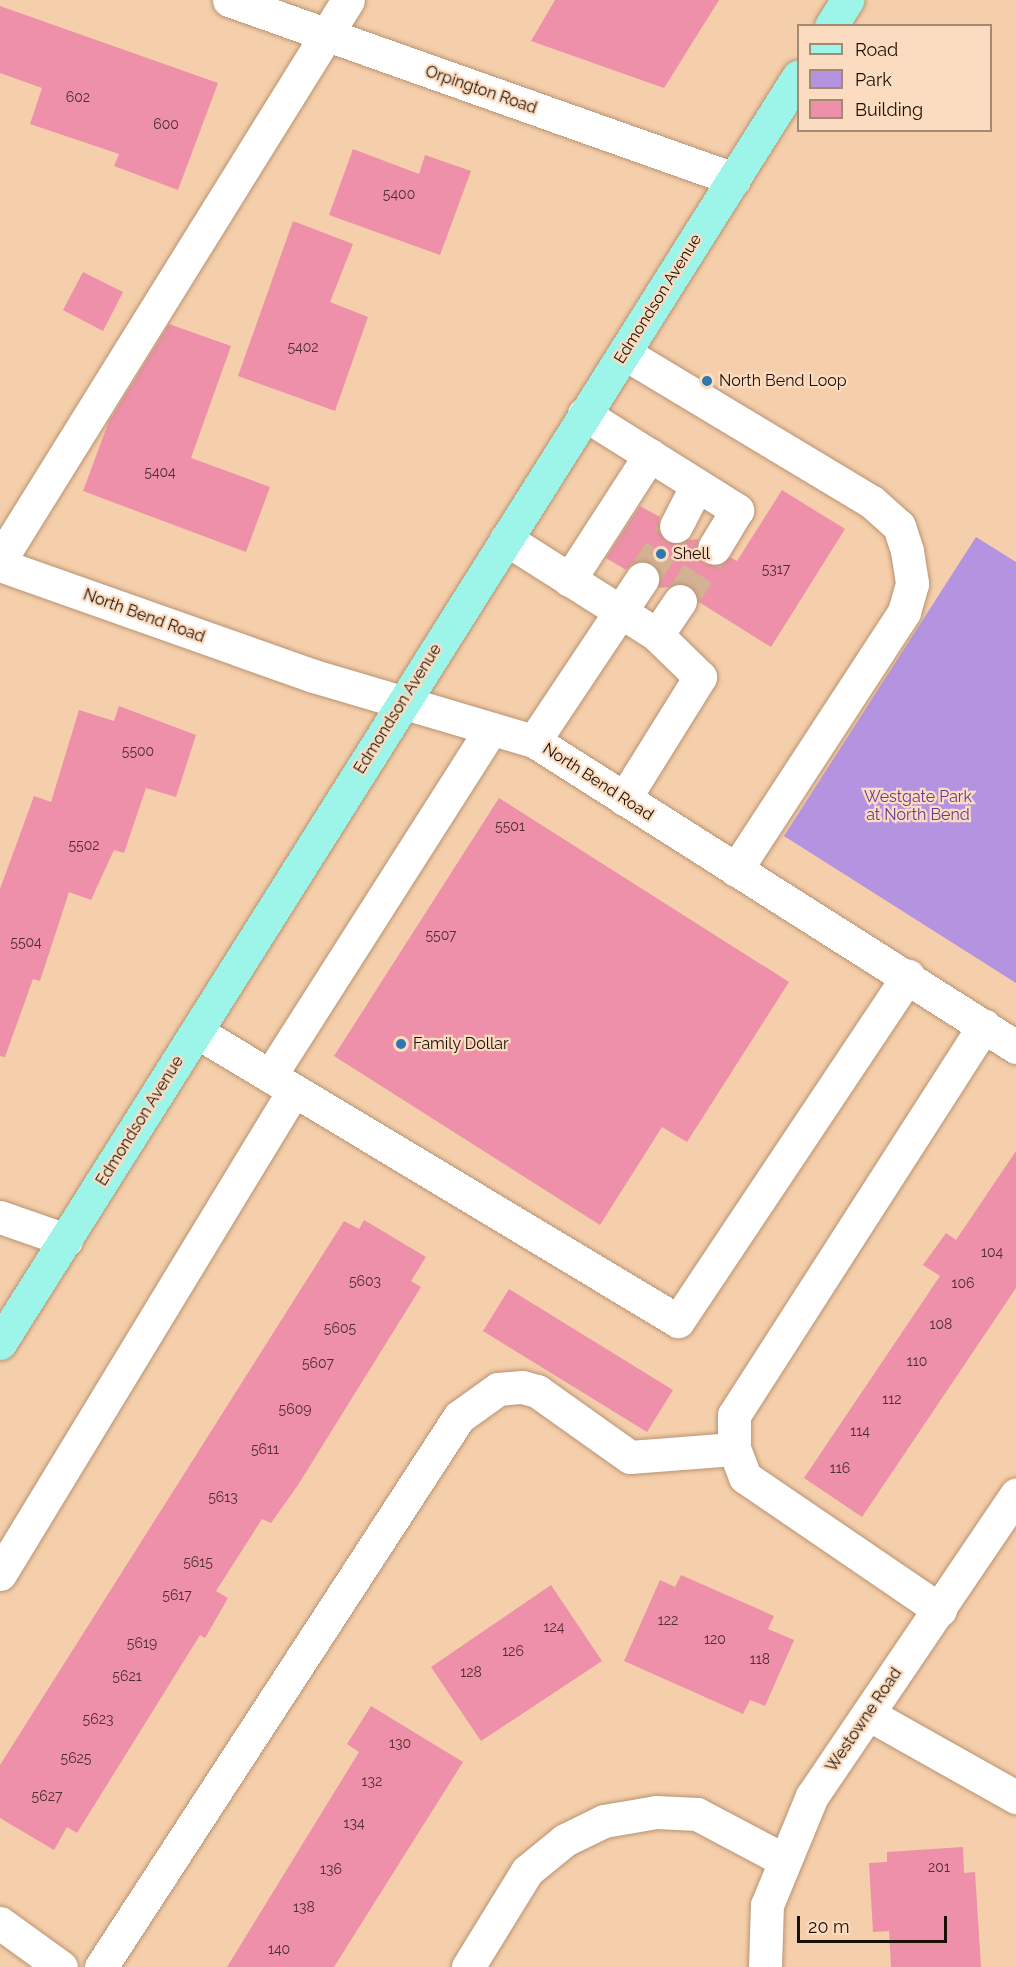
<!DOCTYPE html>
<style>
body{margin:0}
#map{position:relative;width:1016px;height:1967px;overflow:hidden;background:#f5ceab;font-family:Raleway,sans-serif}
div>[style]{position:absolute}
.green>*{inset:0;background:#b494e0}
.building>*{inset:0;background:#ee90a9}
.minor-tunnel>*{height:33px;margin-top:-16.5px;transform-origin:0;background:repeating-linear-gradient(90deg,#d4b192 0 33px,transparent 0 49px)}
.roads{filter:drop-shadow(0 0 2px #b89372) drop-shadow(0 0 2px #b89372)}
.minor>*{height:33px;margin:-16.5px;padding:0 16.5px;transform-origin:16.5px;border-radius:16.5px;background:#fff}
.major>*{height:33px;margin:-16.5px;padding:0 16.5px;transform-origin:16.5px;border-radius:16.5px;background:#9df4e9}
.dots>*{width:16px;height:16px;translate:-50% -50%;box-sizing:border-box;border:3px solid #fcdcc1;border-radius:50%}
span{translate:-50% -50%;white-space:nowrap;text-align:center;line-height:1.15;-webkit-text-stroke:4.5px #fcdcc1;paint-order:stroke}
.number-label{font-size:14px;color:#502f2d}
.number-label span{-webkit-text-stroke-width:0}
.street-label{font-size:16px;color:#1c0f04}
.poi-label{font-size:16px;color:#1c0f04}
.left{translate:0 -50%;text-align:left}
.park-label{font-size:16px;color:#653a95}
.legend{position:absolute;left:797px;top:24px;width:195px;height:108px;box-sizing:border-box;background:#fcdcc1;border:2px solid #a28a75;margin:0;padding:8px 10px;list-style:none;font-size:18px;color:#1c0f04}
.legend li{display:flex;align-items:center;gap:12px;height:30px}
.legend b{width:30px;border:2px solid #a28a75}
.scale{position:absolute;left:797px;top:1916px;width:150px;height:27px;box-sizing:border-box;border:3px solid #1c0f04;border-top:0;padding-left:8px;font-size:18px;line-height:21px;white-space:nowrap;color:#1c0f04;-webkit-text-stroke:4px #fcdcc1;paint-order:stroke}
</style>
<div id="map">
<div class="green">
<div style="clip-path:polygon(976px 537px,1016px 562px,1016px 983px,784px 836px)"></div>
</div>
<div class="building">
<div style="clip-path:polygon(555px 0,719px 0,664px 88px,531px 41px)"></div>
<div style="clip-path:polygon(0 6px,218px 83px,178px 190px,114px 166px,119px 154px,30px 124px,42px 88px,0 73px)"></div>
<div style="clip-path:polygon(353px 149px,419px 174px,425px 155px,471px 171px,440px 255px,329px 215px)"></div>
<div style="clip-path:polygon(293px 221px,353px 244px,330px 302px,368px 317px,335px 411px,238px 376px)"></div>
<div style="clip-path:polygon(83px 272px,123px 292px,103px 331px,63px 310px)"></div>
<div style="clip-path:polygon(169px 324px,231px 346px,191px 458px,270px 487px,246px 552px,83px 491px,109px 421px)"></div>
<div style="clip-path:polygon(782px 490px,845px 529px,771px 647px,699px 602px,690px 585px,658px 588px,659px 571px,652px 563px,634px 562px,626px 570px,606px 558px,640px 506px,660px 517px,657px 528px,667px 542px,698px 539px,697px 556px,705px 564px,722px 565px,730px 557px,737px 561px)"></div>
<div style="clip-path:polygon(119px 706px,196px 735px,176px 797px,146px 788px,124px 853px,114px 850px,91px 900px,69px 892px,40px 981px,33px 979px,5px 1057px,0 1056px,0 889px,34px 796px,51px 802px,79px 710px,114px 721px)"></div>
<div style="clip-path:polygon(499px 798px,789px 982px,687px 1142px,662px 1127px,600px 1225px,334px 1056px)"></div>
<div style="clip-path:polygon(1016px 1151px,1016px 1288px,862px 1517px,804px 1478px,940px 1276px,923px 1265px,946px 1233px,956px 1240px)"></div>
<div style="clip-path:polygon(364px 1220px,426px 1257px,411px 1281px,421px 1287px,298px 1485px,271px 1523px,262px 1519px,216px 1591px,228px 1598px,205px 1638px,200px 1635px,77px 1833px,67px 1827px,54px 1850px,0 1818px,0 1765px,344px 1221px,359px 1229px)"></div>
<div style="clip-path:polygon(509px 1289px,673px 1390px,647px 1432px,483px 1331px)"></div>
<div style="clip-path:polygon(681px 1575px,774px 1616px,768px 1629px,794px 1640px,765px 1706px,750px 1700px,743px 1714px,624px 1661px,660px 1580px,675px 1587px)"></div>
<div style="clip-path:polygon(551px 1585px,602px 1661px,481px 1741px,431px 1667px)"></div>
<div style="clip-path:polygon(371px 1706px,463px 1762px,334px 1967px,227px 1967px,359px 1752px,347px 1744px)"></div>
<div style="clip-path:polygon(963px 1847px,964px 1873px,975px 1872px,981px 1967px,891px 1967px,889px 1931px,873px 1932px,869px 1863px,887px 1862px,887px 1852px)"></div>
</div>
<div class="minor-tunnel">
<div style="left:642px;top:579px;width:63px;rotate:-57.3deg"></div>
<div style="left:680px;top:601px;width:63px;rotate:-57.3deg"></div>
</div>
<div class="roads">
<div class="minor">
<div style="left:229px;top:0;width:536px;rotate:19.52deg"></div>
<div style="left:624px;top:353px;width:289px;rotate:31deg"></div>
<div style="left:872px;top:502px;width:36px;rotate:42deg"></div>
<div style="left:899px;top:526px;width:26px;rotate:72deg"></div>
<div style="left:907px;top:551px;width:33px;rotate:81deg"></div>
<div style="left:912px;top:584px;width:29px;rotate:106deg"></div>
<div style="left:904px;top:612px;width:308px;rotate:123.1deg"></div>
<div style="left:584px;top:414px;width:181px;rotate:32.1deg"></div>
<div style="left:737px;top:510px;width:44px;rotate:121.2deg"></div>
<div style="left:676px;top:526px;width:46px;rotate:-62.9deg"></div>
<div style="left:506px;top:539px;width:179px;rotate:32.4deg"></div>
<div style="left:657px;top:635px;width:41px;rotate:-55.9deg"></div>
<div style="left:0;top:560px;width:659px;rotate:-58.14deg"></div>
<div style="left:0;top:565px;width:333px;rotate:19.5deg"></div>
<div style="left:314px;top:676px;width:229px;rotate:16.5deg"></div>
<div style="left:534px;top:741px;width:571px;rotate:32.41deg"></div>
<div style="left:569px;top:580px;width:149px;rotate:-57.1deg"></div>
<div style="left:534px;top:741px;width:195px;rotate:-56.3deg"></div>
<div style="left:624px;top:799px;width:144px;rotate:-58.1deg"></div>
<div style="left:700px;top:677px;width:60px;rotate:-135.7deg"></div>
<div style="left:197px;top:1032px;width:561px;rotate:31deg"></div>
<div style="left:678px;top:1321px;width:415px;rotate:-56.3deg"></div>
<div style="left:270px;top:1076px;width:411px;rotate:-57.5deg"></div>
<div style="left:0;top:1217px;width:70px;rotate:19.2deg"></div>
<div style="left:0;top:1574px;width:566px;rotate:-58.72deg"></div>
<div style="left:940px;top:1610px;width:236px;rotate:-145.7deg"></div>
<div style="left:745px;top:1477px;width:30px;rotate:-111deg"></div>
<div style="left:734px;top:1449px;width:34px;rotate:-90deg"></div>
<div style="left:734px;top:1415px;width:463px;rotate:-57.3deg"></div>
<div style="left:868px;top:1714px;width:170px;rotate:29.3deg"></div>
<div style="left:0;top:1923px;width:75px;rotate:35.8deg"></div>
<div style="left:101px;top:1967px;width:656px;rotate:-56.94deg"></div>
<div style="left:459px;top:1417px;width:48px;rotate:-35.7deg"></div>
<div style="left:498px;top:1389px;width:24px;rotate:-5deg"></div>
<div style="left:522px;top:1387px;width:16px;rotate:15deg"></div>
<div style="left:537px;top:1391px;width:114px;rotate:35.4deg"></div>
<div style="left:630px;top:1457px;width:104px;rotate:-4.4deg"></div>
<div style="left:468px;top:1967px;width:113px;rotate:-58.4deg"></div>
<div style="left:527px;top:1871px;width:49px;rotate:-39.2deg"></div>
<div style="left:565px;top:1840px;width:43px;rotate:-26deg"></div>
<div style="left:604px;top:1821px;width:53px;rotate:-9.8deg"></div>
<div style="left:656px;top:1812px;width:41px;rotate:2.8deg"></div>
<div style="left:697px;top:1814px;width:96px;rotate:27.9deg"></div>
<div style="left:765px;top:1967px;width:62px;rotate:-88.2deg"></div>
<div style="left:767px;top:1905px;width:118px;rotate:-67.6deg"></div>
<div style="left:812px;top:1796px;width:364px;rotate:-55.9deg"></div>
</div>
<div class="major">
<div style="left:831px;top:26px;width:31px;rotate:-58deg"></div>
<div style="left:0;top:1343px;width:1497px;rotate:-57.78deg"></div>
</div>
</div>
<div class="dots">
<div style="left:707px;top:381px;background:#2e78ab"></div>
<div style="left:661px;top:554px;background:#2e78ab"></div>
<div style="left:401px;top:1044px;background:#2e78ab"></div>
</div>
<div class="number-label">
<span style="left:78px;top:97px">602</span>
<span style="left:166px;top:124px">600</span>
<span style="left:399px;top:194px">5400</span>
<span style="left:303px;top:347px">5402</span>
<span style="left:160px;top:472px">5404</span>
<span style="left:776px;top:569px">5317</span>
<span style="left:138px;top:751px">5500</span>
<span style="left:510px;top:826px">5501</span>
<span style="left:84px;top:845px">5502</span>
<span style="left:441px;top:935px">5507</span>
<span style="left:26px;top:942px">5504</span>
<span style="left:992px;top:1252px">104</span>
<span style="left:365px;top:1281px">5603</span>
<span style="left:963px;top:1283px">106</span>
<span style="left:941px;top:1324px">108</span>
<span style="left:340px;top:1328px">5605</span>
<span style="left:917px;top:1361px">110</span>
<span style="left:318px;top:1363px">5607</span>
<span style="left:892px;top:1399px">112</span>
<span style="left:295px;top:1409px">5609</span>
<span style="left:860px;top:1431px">114</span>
<span style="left:265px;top:1449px">5611</span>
<span style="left:840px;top:1468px">116</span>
<span style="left:223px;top:1497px">5613</span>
<span style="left:198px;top:1562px">5615</span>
<span style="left:177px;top:1595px">5617</span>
<span style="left:668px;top:1620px">122</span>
<span style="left:554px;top:1627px">124</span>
<span style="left:715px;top:1639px">120</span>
<span style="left:142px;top:1643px">5619</span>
<span style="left:513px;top:1651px">126</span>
<span style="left:760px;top:1659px">118</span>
<span style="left:471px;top:1672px">128</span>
<span style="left:127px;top:1676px">5621</span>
<span style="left:98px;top:1719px">5623</span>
<span style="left:400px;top:1743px">130</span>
<span style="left:76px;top:1758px">5625</span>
<span style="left:372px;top:1781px">132</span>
<span style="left:47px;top:1796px">5627</span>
<span style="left:354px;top:1823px">134</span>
<span style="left:939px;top:1867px">201</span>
<span style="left:331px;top:1869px">136</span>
<span style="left:304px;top:1907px">138</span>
<span style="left:279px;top:1949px">140</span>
</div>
<div class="street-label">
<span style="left:481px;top:90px;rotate:19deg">Orpington Road</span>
<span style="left:658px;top:299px;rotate:-58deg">Edmondson Avenue</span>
<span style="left:144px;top:616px;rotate:20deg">North Bend Road</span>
<span style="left:398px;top:709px;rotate:-58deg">Edmondson Avenue</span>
<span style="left:598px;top:782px;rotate:33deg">North Bend Road</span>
<span style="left:140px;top:1121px;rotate:-58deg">Edmondson Avenue</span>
<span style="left:864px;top:1720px;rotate:-56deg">Westowne Road</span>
</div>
<div class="poi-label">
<span class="left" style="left:719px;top:381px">North Bend Loop</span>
<span class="left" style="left:673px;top:554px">Shell</span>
<span class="left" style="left:413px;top:1044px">Family Dollar</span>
</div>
<div class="park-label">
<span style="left:918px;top:806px">Westgate Park<br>at North Bend</span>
</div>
<ul class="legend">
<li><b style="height:8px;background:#9df4e9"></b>Road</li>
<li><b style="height:16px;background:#b494e0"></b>Park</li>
<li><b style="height:16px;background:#ee90a9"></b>Building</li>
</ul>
<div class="scale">20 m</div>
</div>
